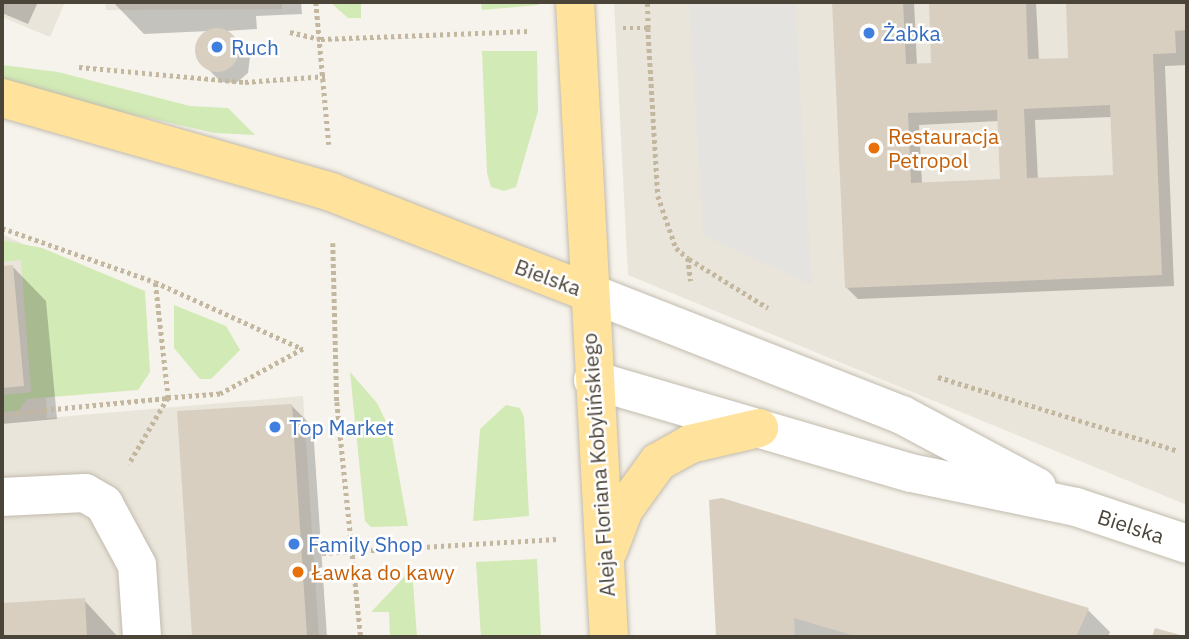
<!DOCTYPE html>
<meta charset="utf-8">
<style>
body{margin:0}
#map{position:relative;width:1189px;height:639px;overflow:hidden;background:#f6f3ec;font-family:"IBM Plex Sans",sans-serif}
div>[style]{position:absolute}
.residential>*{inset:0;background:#eae5da}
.green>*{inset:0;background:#d2eab5}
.parking>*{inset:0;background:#e5e3e0}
.shadow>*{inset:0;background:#0003}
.building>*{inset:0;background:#d8cfc1}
.round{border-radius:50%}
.path>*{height:4.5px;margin-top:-2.25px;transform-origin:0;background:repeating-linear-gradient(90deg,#c4b79f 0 3.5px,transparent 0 7px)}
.roads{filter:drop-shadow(0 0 2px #c2bbae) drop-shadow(0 0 2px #c2bbae)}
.minor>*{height:38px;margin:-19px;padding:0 19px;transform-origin:19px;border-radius:19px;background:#fff}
.major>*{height:38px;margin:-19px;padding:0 19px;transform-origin:19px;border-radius:19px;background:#ffe39c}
.dots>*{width:19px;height:19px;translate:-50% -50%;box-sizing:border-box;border:4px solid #fff;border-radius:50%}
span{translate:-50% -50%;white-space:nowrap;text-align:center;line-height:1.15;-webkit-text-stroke:5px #fff;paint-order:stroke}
.shop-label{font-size:21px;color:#366cbe}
.left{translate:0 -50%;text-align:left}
.food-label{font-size:21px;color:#c56008}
.street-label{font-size:21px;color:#4b4439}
.frame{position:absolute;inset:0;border:4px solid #4b4439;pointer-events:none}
</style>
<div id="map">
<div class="residential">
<div style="clip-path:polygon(2px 2px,65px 2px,50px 37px,2px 17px)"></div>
<div style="clip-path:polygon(105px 2px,282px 2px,282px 9px,106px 10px)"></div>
<div style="clip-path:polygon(614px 2px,1187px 2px,1187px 505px,628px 275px)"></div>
<div style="clip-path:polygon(2px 234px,38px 251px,47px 418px,303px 396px,319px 637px,2px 637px)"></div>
</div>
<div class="green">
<div style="clip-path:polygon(330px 2px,361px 2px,361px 18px,348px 18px)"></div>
<div style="clip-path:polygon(481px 2px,538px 2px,538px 5px,482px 10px)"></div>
<div style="clip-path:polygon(482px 51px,537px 51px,538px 111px,516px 187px,504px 191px,491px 187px,487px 173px)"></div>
<div style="clip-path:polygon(2px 65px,58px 72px,190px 106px,228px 108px,255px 135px,215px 133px,2px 85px)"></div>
<div style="clip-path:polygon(2px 240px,42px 248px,145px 291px,150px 372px,138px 390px,27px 399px,18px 411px,2px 412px,2px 395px,31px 392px,21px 260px,2px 262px)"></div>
<div style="clip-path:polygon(174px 305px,226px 326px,240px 350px,211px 379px,200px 379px,174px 348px)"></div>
<div style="clip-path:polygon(350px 372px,377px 403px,391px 432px,408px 526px,371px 527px,365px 521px)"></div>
<div style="clip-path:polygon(506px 405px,520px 408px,524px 417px,529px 516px,473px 521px,480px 429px)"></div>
<div style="clip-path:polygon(537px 559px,541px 637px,481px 637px,476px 562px)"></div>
<div style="clip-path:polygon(412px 569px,417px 637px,390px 637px,389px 612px,371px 612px)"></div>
</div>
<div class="parking">
<div style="clip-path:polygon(689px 2px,795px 2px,812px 285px,703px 236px)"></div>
</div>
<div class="shadow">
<div style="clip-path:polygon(2px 2px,38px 2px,28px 24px,2px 13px)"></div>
<div style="clip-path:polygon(113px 2px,301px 2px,302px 14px,256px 16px,257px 29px,226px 31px,250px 57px,248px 73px,236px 83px,221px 82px,198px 59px,198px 42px,209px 31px,144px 34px)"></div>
<div style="clip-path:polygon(evenodd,834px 2px,914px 2px,917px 66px,933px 65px,931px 2px,1036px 2px,1039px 61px,1070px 59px,1067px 2px,1187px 2px,1187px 65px,1165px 66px,1174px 286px,858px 299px,846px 287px,834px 2px,1112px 117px,1115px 176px,1038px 180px,1035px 120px,1112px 117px,834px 2px,999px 121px,1002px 181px,922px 184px,919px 125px,999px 121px)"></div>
<div style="clip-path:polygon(13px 267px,46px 301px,57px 419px,2px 424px,2px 268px)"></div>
<div style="clip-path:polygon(291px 405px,313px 427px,327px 637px,193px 637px,178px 413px)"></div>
<div style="clip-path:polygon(711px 502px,1088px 610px,1110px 632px,1108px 637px,718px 637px)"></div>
<div style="clip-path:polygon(2px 600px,3px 605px,84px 600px,118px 637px,2px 637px)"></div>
</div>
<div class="building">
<div style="clip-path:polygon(evenodd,832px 2px,903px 2px,906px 64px,931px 63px,929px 2px,1026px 2px,1028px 59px,1068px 58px,1066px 2px,1187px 2px,1187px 30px,1175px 31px,1176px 53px,1153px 54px,1162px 275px,845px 288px,832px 2px,1110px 105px,1113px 175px,1027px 178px,1024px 109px,1110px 105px,832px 2px,997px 110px,1000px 179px,911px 183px,908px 113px,997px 110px)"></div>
<div class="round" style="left:195px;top:28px;width:44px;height:44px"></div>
<div style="clip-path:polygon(13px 265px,24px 386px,2px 388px,2px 266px)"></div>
<div style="clip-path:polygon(292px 404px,307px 637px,192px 637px,177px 411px)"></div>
<div style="clip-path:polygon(722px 498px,1038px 593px,1089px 608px,1076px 637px,858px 637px,794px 618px,795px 637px,716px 637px,709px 500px)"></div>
<div style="clip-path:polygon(85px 598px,87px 637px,2px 637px,2px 603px)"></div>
<div style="clip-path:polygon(1155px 628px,1184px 636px,1184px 637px,1152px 637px)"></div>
</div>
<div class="path">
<div style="left:316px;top:2px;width:143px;rotate:84.8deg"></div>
<div style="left:623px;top:28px;width:25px"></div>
<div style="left:648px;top:28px;width:26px;rotate:-92deg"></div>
<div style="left:648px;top:28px;width:168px;rotate:86.6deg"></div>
<div style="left:658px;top:196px;width:55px;rotate:70.9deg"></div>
<div style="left:676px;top:248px;width:16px;rotate:40deg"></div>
<div style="left:688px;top:258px;width:23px;rotate:83deg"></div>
<div style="left:290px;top:32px;width:32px;rotate:13deg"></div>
<div style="left:321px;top:39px;width:209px;rotate:-2.2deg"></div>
<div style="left:79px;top:67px;width:167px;rotate:5.2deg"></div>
<div style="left:245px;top:82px;width:82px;rotate:-4.2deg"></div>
<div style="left:2px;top:228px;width:162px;rotate:19.4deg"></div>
<div style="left:155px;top:282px;width:162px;rotate:24.4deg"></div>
<div style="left:303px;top:349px;width:94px;rotate:151.5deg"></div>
<div style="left:220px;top:394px;width:52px;rotate:175.6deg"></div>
<div style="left:168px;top:398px;width:117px;rotate:-96.4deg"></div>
<div style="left:333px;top:243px;width:159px;rotate:88.6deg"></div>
<div style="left:337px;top:402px;width:236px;rotate:84.2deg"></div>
<div style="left:689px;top:259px;width:93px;rotate:31.8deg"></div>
<div style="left:938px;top:377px;width:249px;rotate:17.1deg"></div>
<div style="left:2px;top:414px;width:167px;rotate:-5.5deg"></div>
<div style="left:168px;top:398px;width:77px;rotate:120.6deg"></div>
<div style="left:322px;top:553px;width:236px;rotate:-3.4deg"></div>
</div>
<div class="roads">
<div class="minor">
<div style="left:588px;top:292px;width:337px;rotate:21.4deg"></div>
<div style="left:902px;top:415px;width:153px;rotate:28.1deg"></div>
<div style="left:593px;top:380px;width:331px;rotate:16.3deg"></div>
<div style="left:911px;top:473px;width:168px;rotate:11.6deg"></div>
<div style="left:1076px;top:507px;width:117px;rotate:18.4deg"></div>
<div style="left:2px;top:497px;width:83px;rotate:-2.8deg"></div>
<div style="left:85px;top:493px;width:22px;rotate:30deg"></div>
<div style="left:104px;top:504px;width:69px;rotate:61.6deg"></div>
<div style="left:137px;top:565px;width:72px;rotate:86deg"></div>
</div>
<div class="major">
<div style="left:575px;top:2px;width:636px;rotate:86.94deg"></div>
<div style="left:2px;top:98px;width:342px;rotate:15.9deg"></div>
<div style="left:331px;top:192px;width:276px;rotate:21.3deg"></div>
<div style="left:608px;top:551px;width:45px;rotate:-69.1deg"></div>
<div style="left:624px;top:509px;width:58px;rotate:-54.1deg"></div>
<div style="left:658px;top:462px;width:37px;rotate:-29deg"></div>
<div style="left:690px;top:444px;width:71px;rotate:-13.1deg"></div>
</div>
</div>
<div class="dots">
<div style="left:869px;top:33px;background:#3f7fe0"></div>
<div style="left:217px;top:47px;background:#3f7fe0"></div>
<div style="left:874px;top:148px;background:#e8710a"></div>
<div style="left:275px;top:427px;background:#3f7fe0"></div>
<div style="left:294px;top:544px;background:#3f7fe0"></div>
<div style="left:298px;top:572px;background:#e8710a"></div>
</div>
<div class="shop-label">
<span class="left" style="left:883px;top:33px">Żabka</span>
<span class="left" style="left:231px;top:47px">Ruch</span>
<span class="left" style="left:289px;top:427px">Top Market</span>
<span class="left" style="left:308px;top:544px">Family Shop</span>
</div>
<div class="food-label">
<span class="left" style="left:888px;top:148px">Restauracja<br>Petropol</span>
<span class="left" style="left:312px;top:572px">Ławka do kawy</span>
</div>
<div class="street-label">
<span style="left:548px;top:277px;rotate:20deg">Bielska</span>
<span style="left:598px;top:465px;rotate:-94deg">Aleja Floriana Kobylińskiego</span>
<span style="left:1131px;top:526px;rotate:18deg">Bielska</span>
</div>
<div class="frame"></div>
</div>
